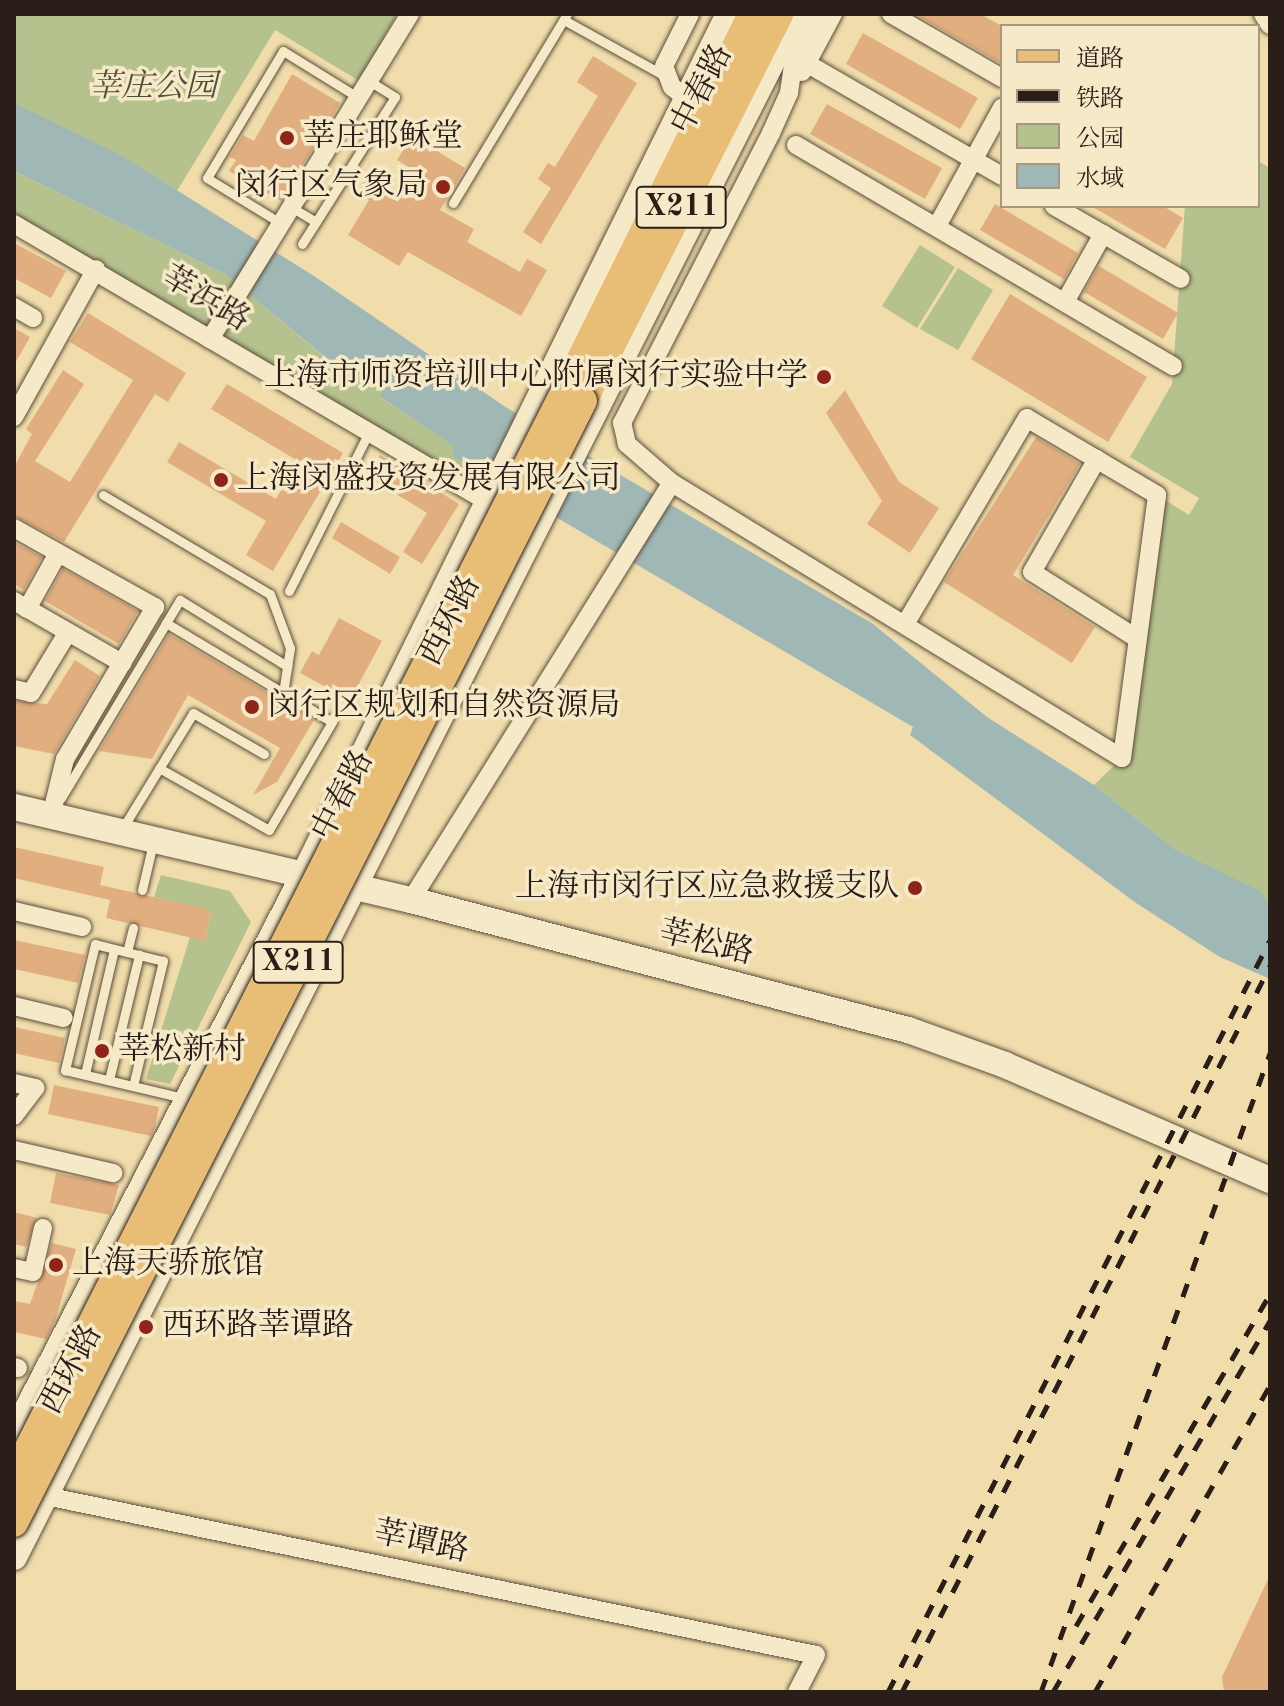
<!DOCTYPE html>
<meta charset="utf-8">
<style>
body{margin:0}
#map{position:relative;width:1284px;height:1706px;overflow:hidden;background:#f0ddab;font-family:"Old Standard TT","Noto Serif SC",serif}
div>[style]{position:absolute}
.green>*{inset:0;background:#b5c28d}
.water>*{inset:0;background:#a0b8b5}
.building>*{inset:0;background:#e1ae80}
.roads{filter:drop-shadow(0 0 2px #5c4e3e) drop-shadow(0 0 2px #5c4e3e)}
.service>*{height:9px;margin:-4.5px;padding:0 4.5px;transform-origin:4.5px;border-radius:4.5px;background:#f5e9c8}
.minor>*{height:18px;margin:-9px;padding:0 9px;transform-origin:9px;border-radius:9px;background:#f5e9c8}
.secondary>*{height:26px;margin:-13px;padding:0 13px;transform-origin:13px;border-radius:13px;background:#f5e9c8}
.primary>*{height:28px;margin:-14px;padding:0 14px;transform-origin:14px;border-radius:14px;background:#e8be76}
.rail>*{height:5px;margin-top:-2.5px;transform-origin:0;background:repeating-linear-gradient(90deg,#2a1e19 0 14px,transparent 0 28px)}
.bridges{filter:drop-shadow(0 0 2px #2a1e19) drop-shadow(0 0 2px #2a1e19)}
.primary-bridge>*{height:28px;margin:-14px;padding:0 14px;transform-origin:14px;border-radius:14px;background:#e8be76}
.dots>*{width:22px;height:22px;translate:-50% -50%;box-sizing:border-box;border:4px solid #f5e9c8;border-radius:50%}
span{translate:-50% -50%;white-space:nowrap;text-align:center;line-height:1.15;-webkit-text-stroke:7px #f5e9c8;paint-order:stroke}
.shield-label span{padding:2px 6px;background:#f5e9c8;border:2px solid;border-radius:6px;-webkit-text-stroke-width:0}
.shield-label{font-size:30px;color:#2a1e19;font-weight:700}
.park-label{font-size:32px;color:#544f3c;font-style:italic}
.street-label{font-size:32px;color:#2a1e19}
.poi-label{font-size:32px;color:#2a1e19}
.left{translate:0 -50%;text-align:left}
.right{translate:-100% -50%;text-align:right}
.frame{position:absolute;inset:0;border:16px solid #2a1e19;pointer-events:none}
.legend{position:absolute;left:1000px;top:24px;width:260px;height:184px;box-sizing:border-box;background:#f5e9c8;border:2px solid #a49882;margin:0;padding:10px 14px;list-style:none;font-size:24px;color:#2a1e19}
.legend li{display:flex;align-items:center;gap:16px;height:40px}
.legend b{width:40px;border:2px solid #a49882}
</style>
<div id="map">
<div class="green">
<div style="clip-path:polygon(14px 14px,397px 14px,359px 81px,275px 30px,177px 191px,118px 154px,15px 104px)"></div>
<div style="clip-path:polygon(1258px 161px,1270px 168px,1270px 905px,1259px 891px,1175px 849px,1094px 785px,1122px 758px,1157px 495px,1189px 515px,1199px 498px,1130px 457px,1172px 384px,1185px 206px,1258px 206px)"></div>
<div style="clip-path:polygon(14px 171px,225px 274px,355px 383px,362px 369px,386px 382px,381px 398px,455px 446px,453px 456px,466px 464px,456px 483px,14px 226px)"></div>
<div style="clip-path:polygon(920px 245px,955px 267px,917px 328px,882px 306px)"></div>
<div style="clip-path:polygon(958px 268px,993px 290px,958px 350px,920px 329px)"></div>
<div style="clip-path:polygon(161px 875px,230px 891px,251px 922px,170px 1084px,146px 1079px,190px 937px,205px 940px,211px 911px,154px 897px)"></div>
</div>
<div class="water">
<div style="clip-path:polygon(14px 103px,119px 154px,314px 276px,507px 408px,873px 624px,987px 717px,1094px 785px,1175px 849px,1260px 891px,1270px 905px,1270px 979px,1220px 957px,1136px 903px,910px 735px,913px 727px,452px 456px,454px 446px,380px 397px,386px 382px,362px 369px,356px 383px,225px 274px,14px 171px)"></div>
</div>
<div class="building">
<div style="clip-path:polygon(915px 14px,980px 14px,1002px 26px,1002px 64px)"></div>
<div style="clip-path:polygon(863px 33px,978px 98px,960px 129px,846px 64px)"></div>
<div style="clip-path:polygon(593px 56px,637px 83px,541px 244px,523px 232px,551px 188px,538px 179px,548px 163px,555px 167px,598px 96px,577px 82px)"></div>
<div style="clip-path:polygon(292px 74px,340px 103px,281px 201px,229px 171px,236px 160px,230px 157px,243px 135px,254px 141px)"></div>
<div style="clip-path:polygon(827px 104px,942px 168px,925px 199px,810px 134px)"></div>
<div style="clip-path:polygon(412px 136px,465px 168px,440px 210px,474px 229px,467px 242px,520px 272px,527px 259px,547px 270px,521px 316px,408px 252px,399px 266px,348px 235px,369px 200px,358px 192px,365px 180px,394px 198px,412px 169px,397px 160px)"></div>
<div style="clip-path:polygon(995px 204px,1078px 253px,1064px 279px,980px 230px)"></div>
<div style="clip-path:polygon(1091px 206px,1163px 206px,1183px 218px,1165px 249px)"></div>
<div style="clip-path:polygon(14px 243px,66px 271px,51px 298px,14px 278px)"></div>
<div style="clip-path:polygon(1099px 266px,1178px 313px,1163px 339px,1084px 292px)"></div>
<div style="clip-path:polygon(1010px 294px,1147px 377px,1108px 442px,971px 359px)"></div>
<div style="clip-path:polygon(88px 313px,186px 373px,168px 402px,155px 394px,64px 542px,14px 516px,14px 467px,32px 434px,26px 429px,63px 370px,84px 384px,35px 461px,70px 482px,133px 380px,70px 342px)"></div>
<div style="clip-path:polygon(14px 328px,30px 337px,14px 365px)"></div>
<div style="clip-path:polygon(227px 384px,343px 453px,273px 571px,246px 555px,266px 521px,167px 462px,179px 442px,276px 499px,298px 461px,211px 409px)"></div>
<div style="clip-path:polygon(845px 390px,899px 482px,939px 508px,910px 553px,867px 524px,882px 501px,826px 413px)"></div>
<div style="clip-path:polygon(1036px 437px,1080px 464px,1013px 575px,1095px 627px,1072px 663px,944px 582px)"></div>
<div style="clip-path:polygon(380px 455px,459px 504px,422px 564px,403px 552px,427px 513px,367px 476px)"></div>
<div style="clip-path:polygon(341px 522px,400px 557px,390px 574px,332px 538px)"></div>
<div style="clip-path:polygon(14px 542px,42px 557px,24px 590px,14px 584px)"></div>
<div style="clip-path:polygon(63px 569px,138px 611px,119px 644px,45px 601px)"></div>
<div style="clip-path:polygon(339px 618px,382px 641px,350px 700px,300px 673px,312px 651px,319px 655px)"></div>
<div style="clip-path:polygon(169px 634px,314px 720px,277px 782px,253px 795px,280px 748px,188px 695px,152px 759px,99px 751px)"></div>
<div style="clip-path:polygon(75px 660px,100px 676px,54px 754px,14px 746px,14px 701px,47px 704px)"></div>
<div style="clip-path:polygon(14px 847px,104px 867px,100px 885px,211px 910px,205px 941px,106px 918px,110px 900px,14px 878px)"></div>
<div style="clip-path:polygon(14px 940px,85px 955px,78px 983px,14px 969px)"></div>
<div style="clip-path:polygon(14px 1027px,65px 1038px,59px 1063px,14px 1053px)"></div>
<div style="clip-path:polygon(54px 1085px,159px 1107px,155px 1128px,151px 1136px,48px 1114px)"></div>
<div style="clip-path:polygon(56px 1173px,119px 1185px,110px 1215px,50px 1203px)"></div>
<div style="clip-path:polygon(14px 1212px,37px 1218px,26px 1247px,14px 1244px)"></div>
<div style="clip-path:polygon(52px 1243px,76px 1249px,55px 1321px,46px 1339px,14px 1332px,14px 1301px,30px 1304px)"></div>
<div style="clip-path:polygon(1270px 1575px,1270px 1692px,1224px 1692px,1222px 1677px)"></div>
</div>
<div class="roads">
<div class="service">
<div style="left:564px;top:20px;width:115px;rotate:29deg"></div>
<div style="left:453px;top:203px;width:221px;rotate:-58.9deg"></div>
<div style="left:291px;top:207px;width:29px;rotate:31deg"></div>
<div style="left:282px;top:224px;width:88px;rotate:-148.5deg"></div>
<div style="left:207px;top:178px;width:148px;rotate:-59.1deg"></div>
<div style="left:283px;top:51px;width:89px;rotate:31.7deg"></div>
<div style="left:302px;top:244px;width:174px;rotate:-57.7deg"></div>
<div style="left:395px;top:97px;width:31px;rotate:-148deg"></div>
<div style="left:103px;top:495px;width:194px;rotate:30.7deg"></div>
<div style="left:270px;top:594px;width:58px;rotate:69.7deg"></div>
<div style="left:290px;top:648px;width:46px;rotate:98.8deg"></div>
<div style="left:289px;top:591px;width:178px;rotate:-63.3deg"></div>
<div style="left:166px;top:623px;width:27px;rotate:-59deg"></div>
<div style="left:180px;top:600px;width:126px;rotate:31.7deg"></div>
<div style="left:61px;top:798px;width:204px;rotate:-59deg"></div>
<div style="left:166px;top:623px;width:193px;rotate:30.8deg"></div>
<div style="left:332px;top:722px;width:125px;rotate:120.3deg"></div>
<div style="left:269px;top:830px;width:126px;rotate:-150.6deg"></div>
<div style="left:122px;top:829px;width:136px;rotate:-58.5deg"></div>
<div style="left:193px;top:713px;width:82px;rotate:30deg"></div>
<div style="left:142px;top:890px;width:48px;rotate:-76.8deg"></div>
<div style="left:127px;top:952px;width:25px;rotate:-76deg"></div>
<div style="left:85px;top:1074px;width:128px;rotate:-76.9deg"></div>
<div style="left:109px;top:1080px;width:129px;rotate:-76.5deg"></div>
<div style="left:133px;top:1086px;width:129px;rotate:-76.5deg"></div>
<div style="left:163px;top:961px;width:70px;rotate:-166deg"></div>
<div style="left:95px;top:944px;width:130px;rotate:103.4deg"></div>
<div style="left:65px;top:1070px;width:121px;rotate:13.3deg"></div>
</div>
<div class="minor">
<div style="left:891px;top:14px;width:128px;rotate:30deg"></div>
<div style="left:1263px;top:14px;width:13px;rotate:58deg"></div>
<div style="left:794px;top:56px;width:240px;rotate:30deg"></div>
<div style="left:802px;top:72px;width:66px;rotate:-61.9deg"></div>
<div style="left:687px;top:99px;width:19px;rotate:-141deg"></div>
<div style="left:672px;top:87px;width:22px;rotate:-111deg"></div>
<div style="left:664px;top:66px;width:58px;rotate:-63.4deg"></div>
<div style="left:796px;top:145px;width:437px;rotate:30.4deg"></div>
<div style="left:1054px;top:206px;width:146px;rotate:29.9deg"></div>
<div style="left:14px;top:224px;width:550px;rotate:30.39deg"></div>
<div style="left:937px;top:226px;width:135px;rotate:-61.2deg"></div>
<div style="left:1065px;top:302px;width:78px;rotate:-60.8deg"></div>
<div style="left:14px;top:307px;width:22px;rotate:30deg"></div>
<div style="left:210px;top:339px;width:382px;rotate:-58.4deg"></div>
<div style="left:14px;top:417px;width:169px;rotate:-61deg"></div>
<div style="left:1097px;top:459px;width:130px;rotate:119.9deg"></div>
<div style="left:1032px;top:572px;width:125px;rotate:32.3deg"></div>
<div style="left:672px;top:483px;width:527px;rotate:31.43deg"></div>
<div style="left:1122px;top:758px;width:265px;rotate:-82.4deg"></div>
<div style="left:1157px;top:495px;width:151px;rotate:-149.4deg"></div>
<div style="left:1027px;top:418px;width:239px;rotate:120.6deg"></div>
<div style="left:14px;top:528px;width:162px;rotate:29.3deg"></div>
<div style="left:155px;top:607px;width:177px;rotate:120.6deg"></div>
<div style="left:65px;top:759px;width:59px;rotate:103.8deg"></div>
<div style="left:14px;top:601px;width:125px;rotate:29.9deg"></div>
<div style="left:27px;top:609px;width:64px;rotate:-61deg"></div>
<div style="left:14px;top:689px;width:17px;rotate:13deg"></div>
<div style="left:31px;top:693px;width:71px;rotate:-58.8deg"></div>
<div style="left:411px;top:900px;width:492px;rotate:-58deg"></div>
<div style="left:672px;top:483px;width:60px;rotate:-139.1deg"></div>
<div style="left:627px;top:444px;width:22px;rotate:-103deg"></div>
<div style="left:622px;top:423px;width:326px;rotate:-62.8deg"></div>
<div style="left:771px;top:133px;width:44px;rotate:-65.8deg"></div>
<div style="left:789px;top:93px;width:37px;rotate:-82deg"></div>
<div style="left:794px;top:56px;width:47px;rotate:-63.4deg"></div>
<div style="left:14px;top:911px;width:70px;rotate:13.2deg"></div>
<div style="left:14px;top:1006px;width:51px;rotate:13.5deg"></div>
<div style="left:14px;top:1083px;width:22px;rotate:13deg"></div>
<div style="left:35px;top:1088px;width:35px;rotate:127deg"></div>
<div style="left:14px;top:1150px;width:102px;rotate:13.1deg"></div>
<div style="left:14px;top:1268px;width:19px;rotate:12deg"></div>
<div style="left:33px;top:1272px;width:45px;rotate:-77.2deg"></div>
<div style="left:14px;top:1367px;width:4px;rotate:14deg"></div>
<div style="left:36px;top:1494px;width:796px;rotate:11.66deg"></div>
<div style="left:816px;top:1655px;width:42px;rotate:117.2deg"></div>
</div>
<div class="secondary">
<div style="left:14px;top:807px;width:408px;rotate:13.2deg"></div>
<div style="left:411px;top:900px;width:514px;rotate:14.66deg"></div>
<div style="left:908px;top:1030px;width:103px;rotate:19.8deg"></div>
<div style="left:1005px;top:1065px;width:289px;rotate:23.5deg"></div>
<div style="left:14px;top:1435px;width:631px;rotate:-62.62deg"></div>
<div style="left:304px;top:875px;width:960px;rotate:-63.73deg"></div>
<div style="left:14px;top:1557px;width:1730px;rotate:-63.12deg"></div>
</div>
<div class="primary">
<div style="left:565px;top:391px;width:421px;rotate:-63.6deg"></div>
<div style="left:583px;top:401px;width:434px;rotate:-63.1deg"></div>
</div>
</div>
<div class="rail">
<div style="left:1076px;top:1626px;width:385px;rotate:-59.7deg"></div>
<div style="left:888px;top:1692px;width:843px;rotate:-63.07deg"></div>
<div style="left:902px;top:1692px;width:814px;rotate:-63.12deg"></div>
<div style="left:1041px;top:1692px;width:679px;rotate:-70.28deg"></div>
<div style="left:1053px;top:1692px;width:430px;rotate:-59.7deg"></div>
<div style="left:1095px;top:1692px;width:353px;rotate:-60.3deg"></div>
</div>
<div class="bridges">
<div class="primary-bridge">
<div style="left:14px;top:1477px;width:1218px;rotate:-63.1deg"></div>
<div style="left:14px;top:1523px;width:1258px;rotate:-63.11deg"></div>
</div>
</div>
<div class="dots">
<div style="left:287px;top:138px;background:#8f2418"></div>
<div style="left:443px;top:187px;background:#8f2418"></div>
<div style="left:824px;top:377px;background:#8f2418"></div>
<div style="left:221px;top:480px;background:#8f2418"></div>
<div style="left:252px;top:707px;background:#8f2418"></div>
<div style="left:915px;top:888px;background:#8f2418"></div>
<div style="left:102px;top:1051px;background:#8f2418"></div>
<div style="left:56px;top:1265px;background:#8f2418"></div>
<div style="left:146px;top:1327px;background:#8f2418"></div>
</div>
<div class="shield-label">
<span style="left:681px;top:207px">X211</span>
<span style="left:298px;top:962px">X211</span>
</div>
<div class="park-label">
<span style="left:153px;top:88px">莘庄公园</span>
</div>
<div class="street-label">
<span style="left:703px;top:90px;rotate:-63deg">中春路</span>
<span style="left:205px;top:300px;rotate:31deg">莘浜路</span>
<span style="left:451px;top:621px;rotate:-63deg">西环路</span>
<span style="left:344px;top:796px;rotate:-63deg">中春路</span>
<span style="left:706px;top:944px;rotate:14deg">莘松路</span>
<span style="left:72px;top:1370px;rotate:-62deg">西环路</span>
<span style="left:421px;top:1543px;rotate:12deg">莘谭路</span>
</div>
<div class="poi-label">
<span class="left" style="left:303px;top:138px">莘庄耶稣堂</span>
<span class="right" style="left:427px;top:187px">闵行区气象局</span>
<span class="right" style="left:808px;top:377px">上海市师资培训中心附属闵行实验中学</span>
<span class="left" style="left:237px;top:480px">上海闵盛投资发展有限公司</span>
<span class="left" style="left:268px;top:707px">闵行区规划和自然资源局</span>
<span class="right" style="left:899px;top:888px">上海市闵行区应急救援支队</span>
<span class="left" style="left:118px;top:1051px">莘松新村</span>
<span class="left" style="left:72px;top:1265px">上海天骄旅馆</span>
<span class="left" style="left:162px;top:1327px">西环路莘谭路</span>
</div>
<div class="frame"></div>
<ul class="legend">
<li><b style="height:10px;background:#e8be76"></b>道路</li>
<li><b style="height:10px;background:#2a1e19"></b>铁路</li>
<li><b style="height:22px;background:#b5c28d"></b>公园</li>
<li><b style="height:22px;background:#a0b8b5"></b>水域</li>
</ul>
</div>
